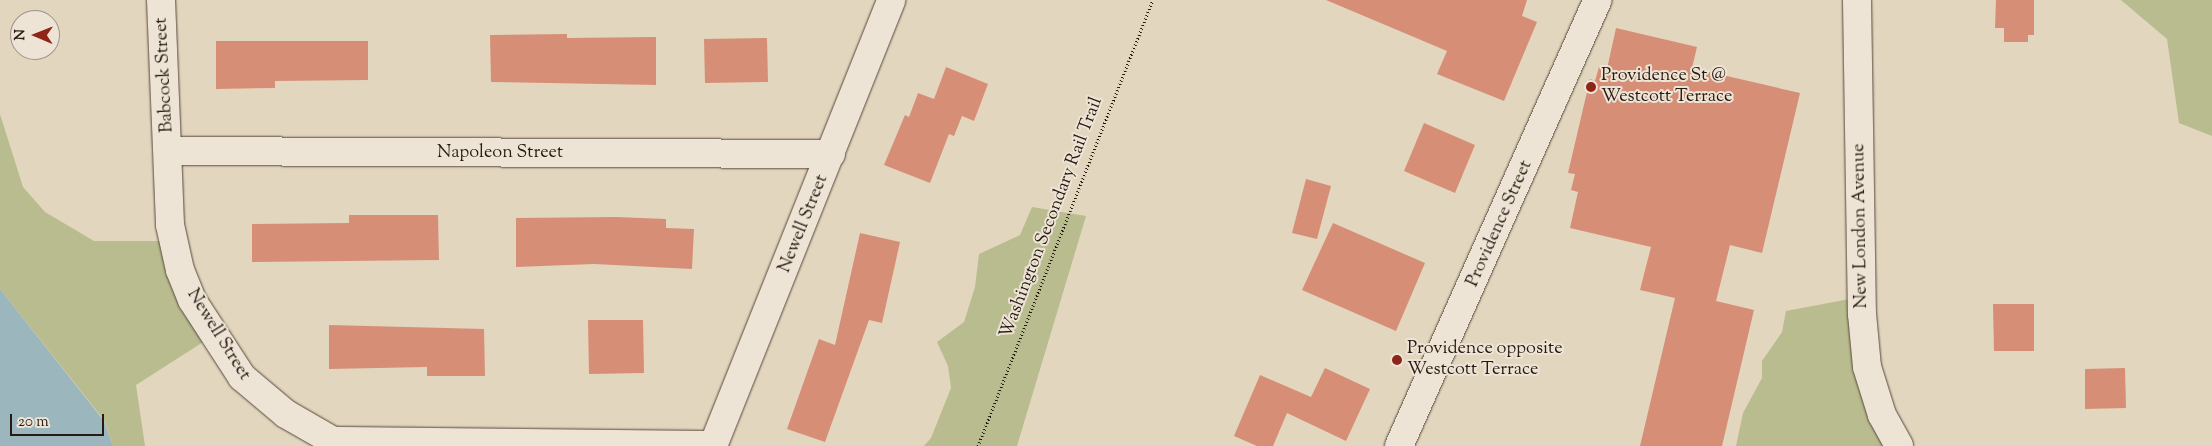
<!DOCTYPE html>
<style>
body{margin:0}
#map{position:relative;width:2212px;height:446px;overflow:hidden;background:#e3d6be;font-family:"Sorts Mill Goudy",serif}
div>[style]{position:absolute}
.green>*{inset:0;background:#b9bc8e}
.water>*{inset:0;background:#9cb6bd}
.building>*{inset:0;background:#d68f76}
.path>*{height:3px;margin-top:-1.5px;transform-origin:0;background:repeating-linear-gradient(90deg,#281912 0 1px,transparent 0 3.5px)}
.roads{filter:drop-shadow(0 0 1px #57483d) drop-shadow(0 0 1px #57483d)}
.street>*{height:28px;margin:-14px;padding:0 14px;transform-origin:14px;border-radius:14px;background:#ede4d5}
.secondary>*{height:28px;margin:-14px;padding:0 14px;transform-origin:14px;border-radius:14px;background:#ede4d5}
.dots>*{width:14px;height:14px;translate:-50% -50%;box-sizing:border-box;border:2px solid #ede4d5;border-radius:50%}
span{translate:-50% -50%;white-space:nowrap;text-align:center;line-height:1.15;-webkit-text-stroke:4px #ede4d5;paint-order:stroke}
.street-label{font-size:18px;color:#281912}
.poi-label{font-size:18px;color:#281912}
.left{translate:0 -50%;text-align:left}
.north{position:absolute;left:10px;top:10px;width:50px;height:50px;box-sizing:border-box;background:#ede4d5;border:1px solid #9e9387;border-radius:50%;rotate:271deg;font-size:14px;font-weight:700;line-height:20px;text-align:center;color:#281912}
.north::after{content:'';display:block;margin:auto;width:18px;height:22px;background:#8f2418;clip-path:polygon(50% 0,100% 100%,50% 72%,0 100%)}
.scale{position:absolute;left:10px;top:414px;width:94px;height:22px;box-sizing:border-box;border:2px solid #281912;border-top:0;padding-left:6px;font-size:15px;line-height:18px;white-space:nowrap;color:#281912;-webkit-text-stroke:4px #ede4d5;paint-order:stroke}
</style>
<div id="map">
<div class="green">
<div style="clip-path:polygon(2121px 0,2212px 0,2212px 136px,2179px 123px,2167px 39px)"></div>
<div style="clip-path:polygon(0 114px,23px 187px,45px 212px,94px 241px,167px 241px,211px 337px,136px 385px,145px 446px,113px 446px,104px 420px,0 289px)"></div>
<div style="clip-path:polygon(1032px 207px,1086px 216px,1017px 446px,924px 446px,931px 438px,951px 388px,948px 366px,937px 342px,964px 322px,975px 287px,979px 254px,1020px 235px)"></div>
<div style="clip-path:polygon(1855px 298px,1888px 446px,1736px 446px,1743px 413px,1762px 378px,1762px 361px,1782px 332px,1786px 311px)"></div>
</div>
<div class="water">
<div style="clip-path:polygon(0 289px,104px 421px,113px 446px,0 446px)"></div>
</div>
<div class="building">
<div style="clip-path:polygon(1326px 0,1527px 0,1522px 16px,1537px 22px,1504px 101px,1437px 74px,1447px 51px)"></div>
<div style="clip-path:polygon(1996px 0,2034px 0,2034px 35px,2028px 35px,2028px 42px,2004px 42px,2004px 28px,1995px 28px)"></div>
<div style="clip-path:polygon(1616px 28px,1697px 47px,1692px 68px,1800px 93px,1762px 253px,1730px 245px,1716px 301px,1754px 310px,1722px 446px,1640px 446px,1675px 298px,1640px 290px,1651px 247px,1570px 228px,1578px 192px,1571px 190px,1575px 174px,1568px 173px,1590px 79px,1595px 81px,1599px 67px,1607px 69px)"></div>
<div style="clip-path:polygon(567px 34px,567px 38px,656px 37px,656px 85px,491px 82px,490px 35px)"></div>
<div style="clip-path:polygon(767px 38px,768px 82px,705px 83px,704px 39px)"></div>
<div style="clip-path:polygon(216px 41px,368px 41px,368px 80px,275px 81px,275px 88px,216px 89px)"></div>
<div style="clip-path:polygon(946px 67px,988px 84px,974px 121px,962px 116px,954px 136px,949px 134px,930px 183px,884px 165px,905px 115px,909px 117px,918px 93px,934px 99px)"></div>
<div style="clip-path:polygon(1424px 123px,1475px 145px,1455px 193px,1404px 171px)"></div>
<div style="clip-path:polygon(1306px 179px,1331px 186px,1317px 239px,1292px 233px)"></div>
<div style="clip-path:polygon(349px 215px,438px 215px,439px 260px,252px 262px,252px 224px,349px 223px)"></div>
<div style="clip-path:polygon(616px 217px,666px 219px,666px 228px,694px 229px,692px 269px,594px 264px,516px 267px,516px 218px)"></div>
<div style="clip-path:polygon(1333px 223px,1425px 263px,1396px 331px,1302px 290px)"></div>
<div style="clip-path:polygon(860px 233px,900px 242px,882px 323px,869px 320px,825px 442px,787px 429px,819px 339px,835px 345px)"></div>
<div style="clip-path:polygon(1993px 304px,2034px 304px,2034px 351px,1994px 351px)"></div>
<div style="clip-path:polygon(588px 320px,643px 320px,644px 373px,589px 374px)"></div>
<div style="clip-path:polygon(329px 325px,484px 329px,485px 376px,427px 376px,427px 367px,329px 369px)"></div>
<div style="clip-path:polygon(1325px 368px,1370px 389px,1346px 441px,1287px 413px,1273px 446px,1257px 446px,1234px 436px,1260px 375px,1311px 397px)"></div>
<div style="clip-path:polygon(2125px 368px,2126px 408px,2085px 409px,2085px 369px)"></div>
</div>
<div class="path">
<div style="left:978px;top:446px;width:479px;rotate:-68.6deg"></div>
</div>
<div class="roads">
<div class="street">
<div style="left:161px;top:0;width:225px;rotate:87.7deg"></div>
<div style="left:170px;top:225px;width:46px;rotate:77.5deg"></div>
<div style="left:180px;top:270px;width:32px;rotate:68deg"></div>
<div style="left:192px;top:300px;width:92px;rotate:57deg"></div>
<div style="left:242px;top:377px;width:57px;rotate:40.1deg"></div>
<div style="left:286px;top:414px;width:54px;rotate:29.9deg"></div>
<div style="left:333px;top:441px;width:5px;rotate:79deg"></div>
<div style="left:169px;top:151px;width:662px;rotate:0.26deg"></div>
<div style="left:333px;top:441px;width:381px;rotate:0.6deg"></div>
<div style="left:713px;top:446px;width:480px;rotate:-68.2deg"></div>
</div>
<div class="secondary">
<div style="left:1857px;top:0;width:314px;rotate:89.1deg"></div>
<div style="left:1862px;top:314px;width:53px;rotate:84.6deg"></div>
<div style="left:1867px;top:367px;width:50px;rotate:72.6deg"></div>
<div style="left:1882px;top:415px;width:35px;rotate:61deg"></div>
<div style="left:1399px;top:446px;width:488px;rotate:-66deg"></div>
</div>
</div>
<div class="dots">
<div style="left:1591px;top:87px;background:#8f2418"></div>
<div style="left:1397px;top:360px;background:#8f2418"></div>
</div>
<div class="street-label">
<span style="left:165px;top:75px;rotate:-93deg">Babcock Street</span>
<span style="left:500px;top:153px">Napoleon Street</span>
<span style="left:1052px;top:218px;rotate:-69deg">Washington Secondary Rail Trail</span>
<span style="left:804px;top:224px;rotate:-68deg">Newell Street</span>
<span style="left:1500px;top:224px;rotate:-66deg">Providence Street</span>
<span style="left:1861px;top:226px;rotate:-91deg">New London Avenue</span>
<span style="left:218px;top:335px;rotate:58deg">Newell Street</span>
</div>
<div class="poi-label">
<span class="left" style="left:1601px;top:87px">Providence St @<br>Westcott Terrace</span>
<span class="left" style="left:1407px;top:360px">Providence opposite<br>Westcott Terrace</span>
</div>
<div class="north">N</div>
<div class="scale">20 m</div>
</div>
